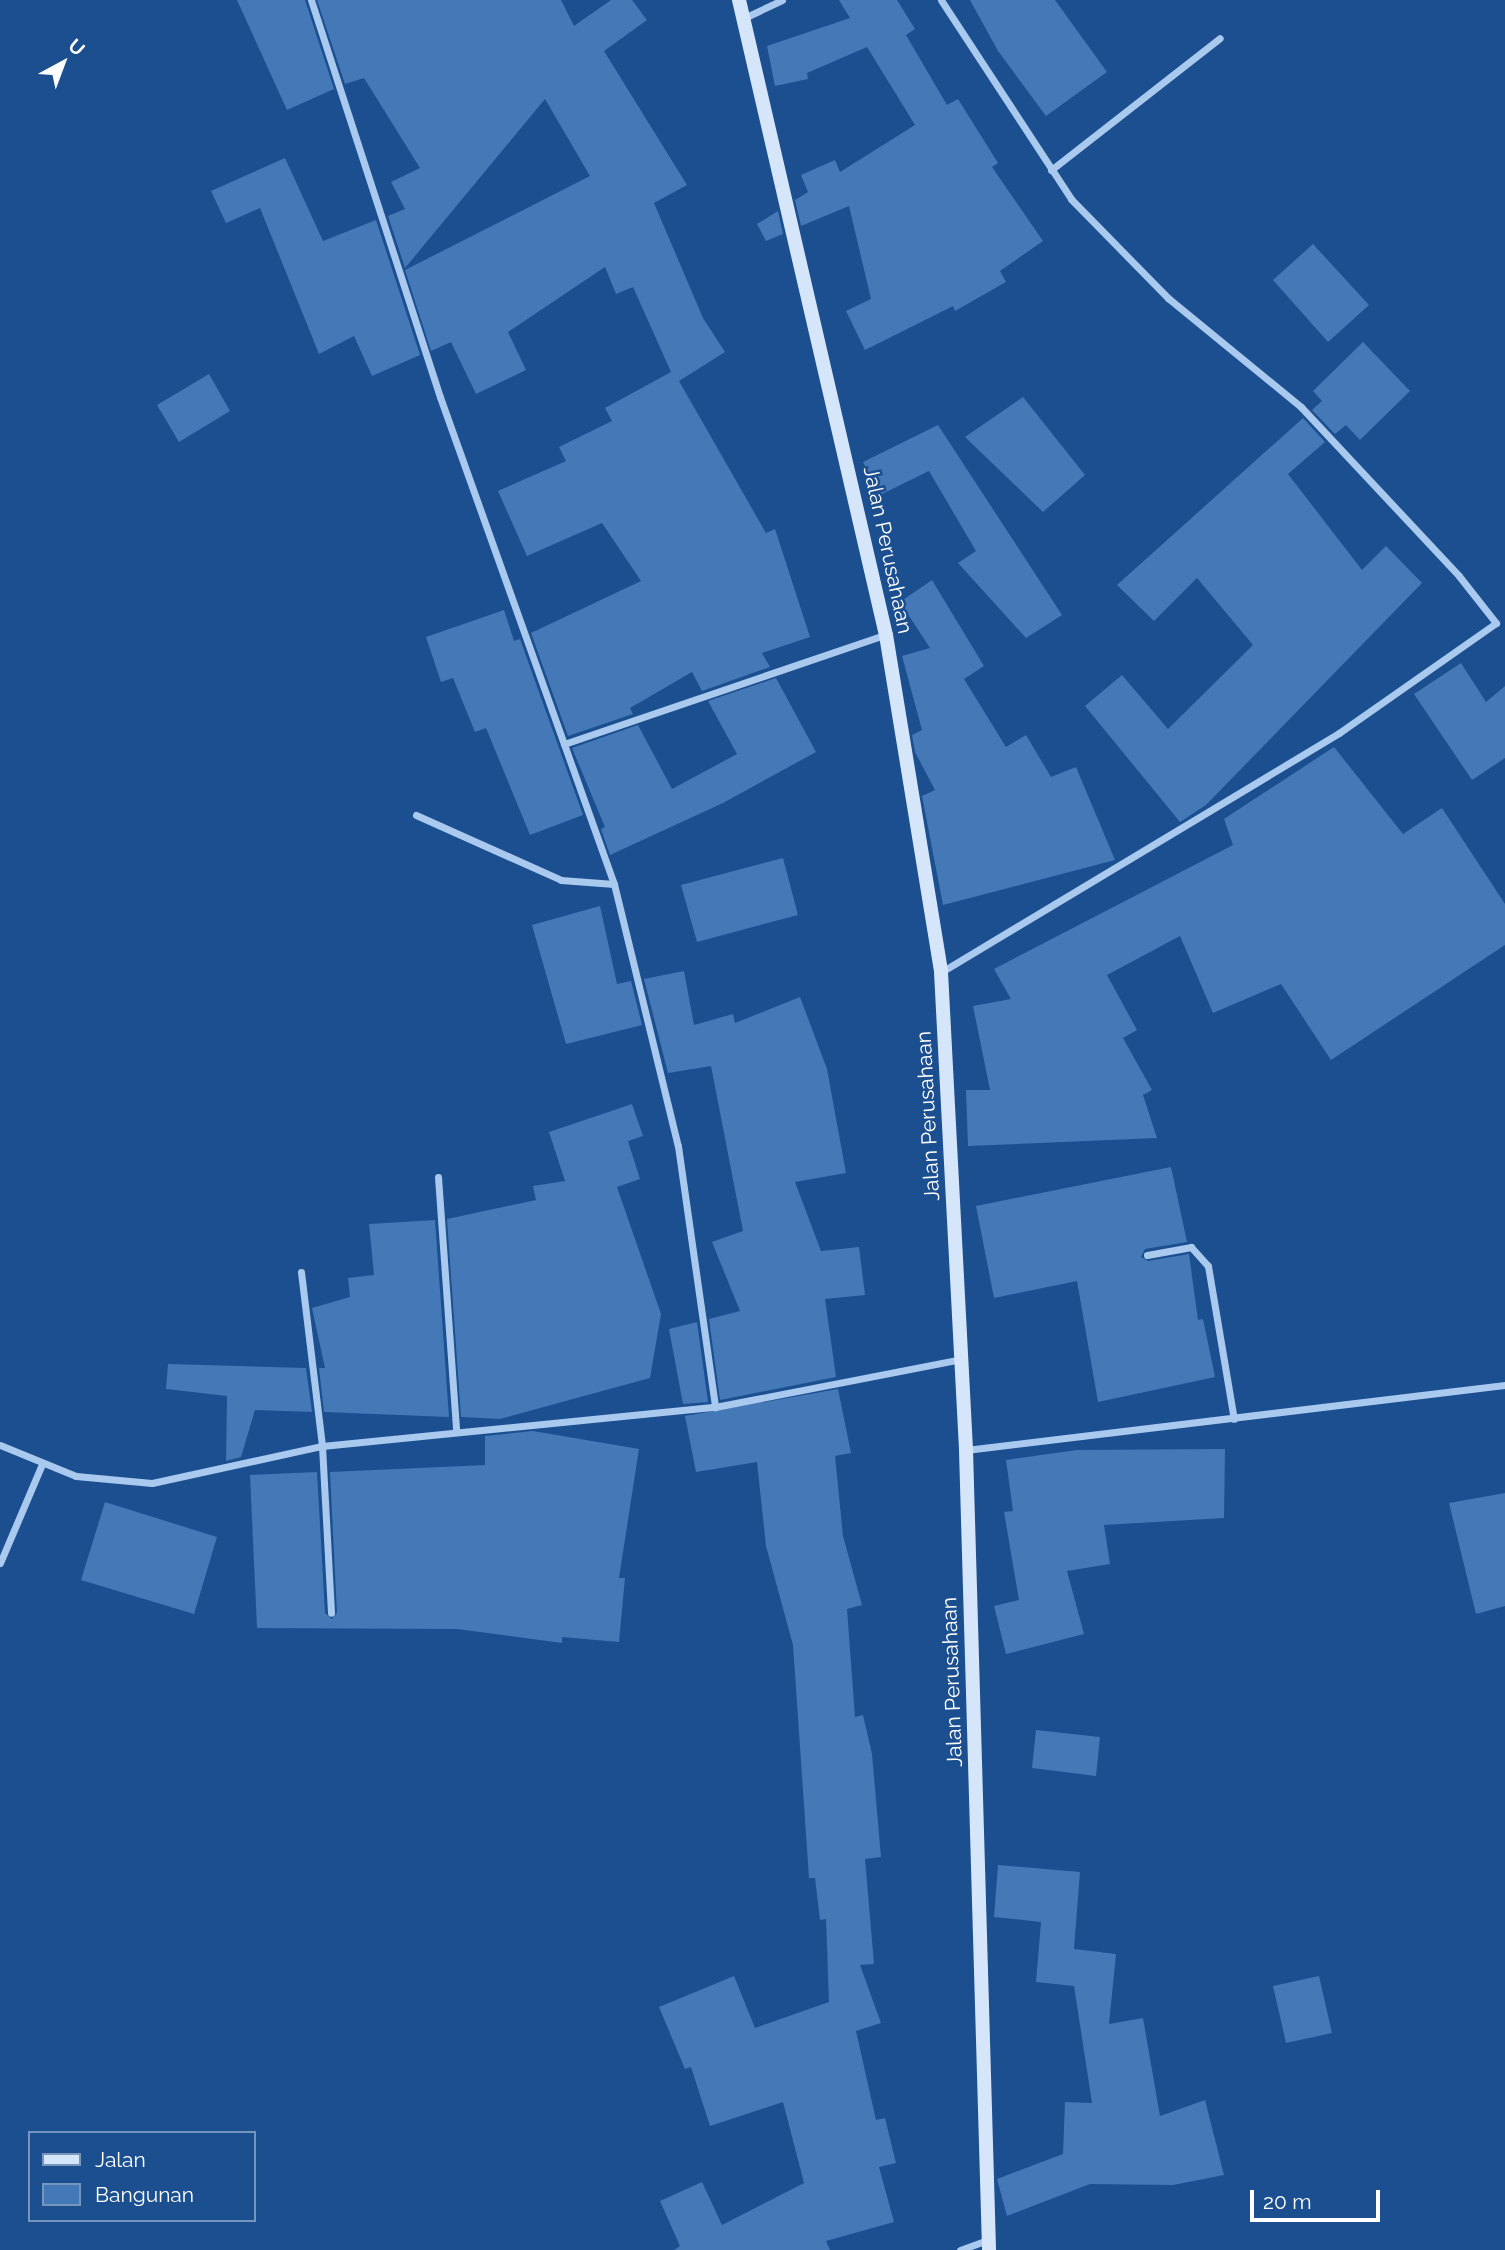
<!DOCTYPE html>
<style>
body{margin:0}
#map{position:relative;width:1505px;height:2250px;overflow:hidden;background:#1b4f8f;font-family:Raleway,sans-serif}
div>[style]{position:absolute}
.building>*{inset:0;background:#4478b7}
.minor>*{height:7px;margin:-3.5px;padding:0 3.5px;transform-origin:3.5px;border-radius:3.5px;background:#a9c9ee}
.secondary>*{height:14px;margin:-7px;padding:0 7px;transform-origin:7px;border-radius:7px;background:#d6e6fa}
span{translate:-50% -50%;white-space:nowrap;text-align:center;line-height:1.15;-webkit-text-stroke:5px #1b4f8f;paint-order:stroke}
.street-label{font-size:21px;color:#fff}
.legend{position:absolute;left:28px;top:2131px;width:228px;height:91px;box-sizing:border-box;background:#1b4f8f;border:2px solid #7695bc;margin:0;padding:9px 12px;list-style:none;font-size:21px;color:#fff}
.legend li{display:flex;align-items:center;gap:14px;height:35px}
.legend b{width:35px;border:2px solid #7695bc}
.north{position:absolute;left:28px;top:28px;width:70px;height:70px;-webkit-text-stroke:5px #1b4f8f;paint-order:stroke;rotate:41deg;font-size:19px;font-weight:700;line-height:28px;text-align:center;color:#fff}
.north::after{content:'';display:block;margin:auto;width:24px;height:32px;background:#fff;clip-path:polygon(50% 0,100% 100%,50% 72%,0 100%)}
.scale{position:absolute;left:1250px;top:2190px;width:130px;height:32px;box-sizing:border-box;border:4px solid #fff;border-top:0;padding-left:9px;font-size:21px;line-height:24px;white-space:nowrap;color:#fff;-webkit-text-stroke:5px #1b4f8f;paint-order:stroke}
</style>
<div id="map">
<div class="building">
<div style="clip-path:polygon(237px 0,305px 0,334px 89px,287px 110px)"></div>
<div style="clip-path:polygon(317px 0,561px 0,574px 26px,611px 0,632px 0,647px 20px,604px 51px,687px 185px,654px 203px,703px 318px,725px 352px,679px 381px,766px 533px,775px 529px,810px 637px,762px 653px,770px 667px,702px 691px,692px 672px,630px 708px,633px 714px,568px 736px,531px 633px,641px 581px,602px 523px,527px 556px,498px 491px,566px 461px,559px 447px,612px 421px,605px 408px,671px 372px,633px 287px,616px 294px,605px 267px,508px 332px,526px 370px,476px 394px,451px 342px,431px 351px,405px 270px,590px 176px,545px 99px,405px 268px,388px 216px,405px 209px,391px 182px,420px 168px,364px 78px,345px 84px)"></div>
<div style="clip-path:polygon(839px 0,897px 0,915px 29px,906px 35px,947px 105px,958px 99px,998px 163px,992px 167px,1043px 241px,1000px 271px,1006px 282px,955px 311px,953px 306px,865px 350px,846px 311px,871px 299px,849px 206px,801px 226px,795px 200px,808px 192px,801px 175px,835px 160px,840px 172px,915px 125px,867px 47px,807px 73px,808px 79px,775px 86px,767px 46px,850px 18px)"></div>
<div style="clip-path:polygon(970px 0,1055px 0,1107px 72px,1046px 116px,998px 51px)"></div>
<div style="clip-path:polygon(285px 158px,323px 241px,376px 220px,420px 355px,372px 376px,354px 336px,319px 354px,260px 208px,226px 223px,211px 191px)"></div>
<div style="clip-path:polygon(778px 211px,783px 234px,766px 241px,757px 224px)"></div>
<div style="clip-path:polygon(1313px 244px,1369px 305px,1328px 342px,1273px 280px)"></div>
<div style="clip-path:polygon(1363px 342px,1410px 391px,1360px 440px,1346px 425px,1335px 434px,1312px 410px,1322px 401px,1313px 391px)"></div>
<div style="clip-path:polygon(209px 374px,230px 411px,179px 442px,157px 405px)"></div>
<div style="clip-path:polygon(1023px 397px,1085px 475px,1043px 512px,965px 437px)"></div>
<div style="clip-path:polygon(1303px 418px,1325px 442px,1288px 474px,1362px 570px,1386px 546px,1422px 583px,1206px 805px,1180px 822px,1085px 706px,1122px 675px,1168px 729px,1253px 645px,1197px 578px,1154px 621px,1117px 585px)"></div>
<div style="clip-path:polygon(938px 425px,1062px 615px,1026px 638px,958px 563px,976px 551px,929px 471px,880px 495px,863px 462px)"></div>
<div style="clip-path:polygon(932px 580px,984px 666px,964px 679px,1006px 747px,1026px 735px,1051px 777px,1076px 767px,1115px 860px,943px 905px,922px 796px,935px 790px,915px 752px,912px 735px,922px 730px,902px 656px,930px 648px,900px 602px)"></div>
<div style="clip-path:polygon(504px 610px,514px 641px,520px 639px,583px 815px,530px 835px,486px 728px,475px 732px,453px 678px,441px 682px,426px 637px)"></div>
<div style="clip-path:polygon(1461px 663px,1486px 702px,1505px 686px,1505px 758px,1472px 780px,1414px 694px)"></div>
<div style="clip-path:polygon(776px 678px,816px 752px,723px 803px,610px 855px,601px 829px,605px 827px,572px 748px,638px 725px,672px 789px,737px 754px,708px 701px)"></div>
<div style="clip-path:polygon(1334px 747px,1403px 834px,1442px 808px,1505px 904px,1505px 945px,1331px 1060px,1281px 984px,1213px 1013px,1180px 936px,1107px 975px,1137px 1030px,1123px 1038px,1152px 1090px,1143px 1095px,1157px 1138px,968px 1146px,966px 1090px,990px 1090px,973px 1006px,1011px 999px,994px 969px,1233px 845px,1224px 819px)"></div>
<div style="clip-path:polygon(783px 858px,798px 915px,697px 942px,681px 885px)"></div>
<div style="clip-path:polygon(600px 906px,617px 984px,631px 981px,642px 1025px,566px 1044px,532px 925px)"></div>
<div style="clip-path:polygon(684px 971px,694px 1025px,733px 1014px,735px 1023px,800px 997px,827px 1069px,846px 1173px,795px 1182px,821px 1251px,859px 1247px,865px 1295px,825px 1299px,836px 1377px,720px 1400px,709px 1319px,740px 1311px,712px 1242px,743px 1231px,711px 1066px,668px 1073px,644px 979px)"></div>
<div style="clip-path:polygon(632px 1104px,643px 1136px,628px 1141px,640px 1179px,617px 1187px,661px 1314px,650px 1378px,500px 1419px,461px 1417px,447px 1219px,536px 1200px,533px 1186px,565px 1181px,549px 1132px)"></div>
<div style="clip-path:polygon(1171px 1167px,1187px 1242px,1145px 1249px,1141px 1257px,1148px 1261px,1189px 1254px,1198px 1320px,1203px 1319px,1215px 1377px,1098px 1402px,1077px 1281px,994px 1298px,976px 1206px)"></div>
<div style="clip-path:polygon(435px 1220px,449px 1417px,324px 1412px,319px 1368px,325px 1368px,312px 1308px,350px 1297px,348px 1278px,374px 1275px,369px 1224px)"></div>
<div style="clip-path:polygon(697px 1322px,708px 1402px,683px 1404px,669px 1329px)"></div>
<div style="clip-path:polygon(168px 1364px,306px 1368px,312px 1412px,255px 1410px,241px 1457px,226px 1461px,227px 1396px,166px 1389px)"></div>
<div style="clip-path:polygon(838px 1389px,851px 1453px,835px 1456px,843px 1536px,862px 1605px,847px 1609px,855px 1717px,863px 1715px,872px 1754px,881px 1857px,865px 1859px,874px 1964px,860px 1965px,881px 2023px,856px 2031px,876px 2120px,885px 2118px,896px 2163px,879px 2167px,894px 2222px,826px 2241px,830px 2250px,674px 2250px,680px 2246px,660px 2201px,702px 2182px,722px 2225px,804px 2183px,783px 2102px,710px 2126px,691px 2067px,685px 2069px,659px 2007px,734px 1976px,755px 2028px,829px 2002px,826px 1919px,820px 1920px,815px 1878px,809px 1878px,793px 1645px,766px 1546px,757px 1462px,696px 1472px,685px 1416px)"></div>
<div style="clip-path:polygon(533px 1431px,639px 1449px,619px 1578px,625px 1578px,619px 1642px,562px 1637px,562px 1643px,457px 1629px,257px 1628px,250px 1475px,317px 1472px,325px 1613px,332px 1619px,337px 1613px,330px 1472px,485px 1465px,485px 1436px)"></div>
<div style="clip-path:polygon(1225px 1449px,1224px 1518px,1104px 1525px,1110px 1564px,1067px 1571px,1084px 1634px,1006px 1654px,994px 1606px,1019px 1600px,1004px 1512px,1013px 1511px,1006px 1460px,1077px 1450px)"></div>
<div style="clip-path:polygon(1505px 1493px,1505px 1606px,1476px 1614px,1449px 1503px)"></div>
<div style="clip-path:polygon(105px 1502px,217px 1537px,194px 1614px,81px 1580px)"></div>
<div style="clip-path:polygon(1036px 1730px,1100px 1737px,1096px 1776px,1032px 1768px)"></div>
<div style="clip-path:polygon(998px 1865px,1080px 1872px,1074px 1949px,1116px 1954px,1109px 2024px,1143px 2018px,1160px 2116px,1205px 2100px,1224px 2175px,1173px 2185px,1090px 2184px,1007px 2216px,997px 2179px,1063px 2154px,1065px 2102px,1092px 2103px,1074px 1986px,1036px 1982px,1041px 1922px,994px 1917px)"></div>
<div style="clip-path:polygon(1319px 1976px,1332px 2033px,1286px 2043px,1273px 1986px)"></div>
</div>
<div class="minor">
<div style="left:311px;top:0;width:417px;rotate:72deg"></div>
<div style="left:440px;top:397px;width:517px;rotate:70.34deg"></div>
<div style="left:614px;top:884px;width:270px;rotate:76.3deg"></div>
<div style="left:678px;top:1146px;width:264px;rotate:81.9deg"></div>
<div style="left:941px;top:0;width:238px;rotate:56.8deg"></div>
<div style="left:1071px;top:199px;width:139px;rotate:45.6deg"></div>
<div style="left:1168px;top:298px;width:172px;rotate:39.3deg"></div>
<div style="left:1301px;top:407px;width:231px;rotate:46.9deg"></div>
<div style="left:1459px;top:576px;width:60px;rotate:51.8deg"></div>
<div style="left:1496px;top:623px;width:192px;rotate:145deg"></div>
<div style="left:1339px;top:733px;width:464px;rotate:149deg"></div>
<div style="left:744px;top:18px;width:42px;rotate:-25.3deg"></div>
<div style="left:1051px;top:170px;width:214px;rotate:-38deg"></div>
<div style="left:564px;top:744px;width:339px;rotate:-18.8deg"></div>
<div style="left:416px;top:815px;width:159px;rotate:24.1deg"></div>
<div style="left:561px;top:880px;width:53px;rotate:4.3deg"></div>
<div style="left:438px;top:1177px;width:254px;rotate:85.9deg"></div>
<div style="left:1147px;top:1255px;width:45px;rotate:-10.3deg"></div>
<div style="left:1191px;top:1247px;width:25px;rotate:48deg"></div>
<div style="left:1208px;top:1266px;width:155px;rotate:80.4deg"></div>
<div style="left:301px;top:1272px;width:175px;rotate:83.1deg"></div>
<div style="left:322px;top:1446px;width:167px;rotate:86.9deg"></div>
<div style="left:0;top:1445px;width:82px;rotate:22.2deg"></div>
<div style="left:76px;top:1476px;width:76px;rotate:5.3deg"></div>
<div style="left:152px;top:1483px;width:174px;rotate:-12.3deg"></div>
<div style="left:322px;top:1446px;width:395px;rotate:-5.7deg"></div>
<div style="left:715px;top:1407px;width:252px;rotate:-11deg"></div>
<div style="left:966px;top:1450px;width:543px;rotate:-6.88deg"></div>
<div style="left:0;top:1563px;width:108px;rotate:-67deg"></div>
<div style="left:960px;top:2250px;width:30px;rotate:-20deg"></div>
</div>
<div class="secondary">
<div style="left:739px;top:0;width:652px;rotate:76.97deg"></div>
<div style="left:886px;top:635px;width:341px;rotate:80.7deg"></div>
<div style="left:941px;top:972px;width:479px;rotate:87deg"></div>
<div style="left:966px;top:1450px;width:800px;rotate:88.35deg"></div>
</div>
<div class="street-label">
<span style="left:888px;top:550px;rotate:78deg">Jalan Perusahaan</span>
<span style="left:928px;top:1116px;rotate:-93deg">Jalan Perusahaan</span>
<span style="left:952px;top:1682px;rotate:-92deg">Jalan Perusahaan</span>
</div>
<ul class="legend">
<li><b style="height:9px;background:#d6e6fa"></b>Jalan</li>
<li><b style="height:19px;background:#4478b7"></b>Bangunan</li>
</ul>
<div class="north">U</div>
<div class="scale">20 m</div>
</div>
